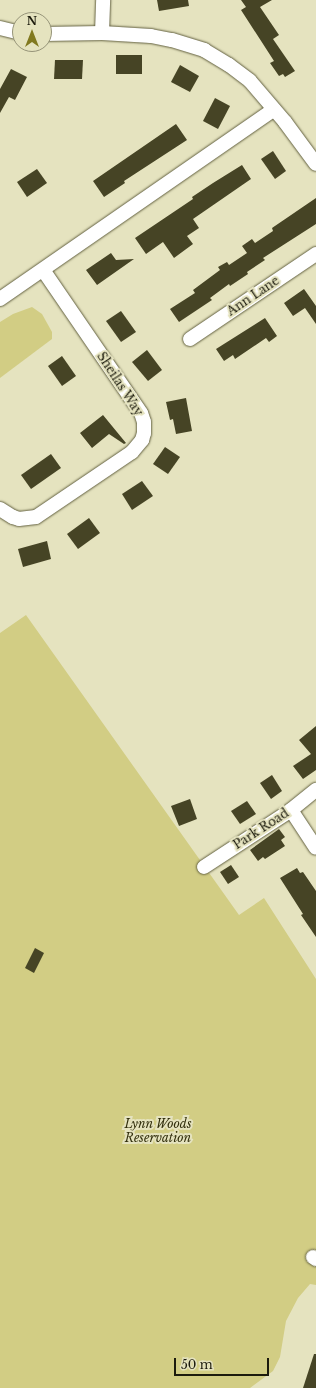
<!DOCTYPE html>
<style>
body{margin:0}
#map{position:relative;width:316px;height:1388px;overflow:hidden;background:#e5e3bf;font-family:"Libre Baskerville",serif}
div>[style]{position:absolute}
.green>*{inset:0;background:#d2cd84}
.building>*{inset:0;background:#464425}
.roads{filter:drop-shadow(0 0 1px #636141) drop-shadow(0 0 1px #636141)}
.street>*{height:14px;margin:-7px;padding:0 7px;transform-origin:7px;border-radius:7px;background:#fff}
span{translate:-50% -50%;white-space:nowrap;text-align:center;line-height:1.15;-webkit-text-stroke:4px #e5e3bf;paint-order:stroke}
.street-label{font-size:12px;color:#1c1b0d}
.park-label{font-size:12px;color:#312e0c;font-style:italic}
.north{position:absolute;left:12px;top:12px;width:40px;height:40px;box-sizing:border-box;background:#e5e3bf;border:1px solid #959378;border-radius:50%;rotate:0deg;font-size:11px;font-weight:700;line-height:16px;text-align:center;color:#1c1b0d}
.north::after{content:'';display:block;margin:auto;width:14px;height:18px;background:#81791f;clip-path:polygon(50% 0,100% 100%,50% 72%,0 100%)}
.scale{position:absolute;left:174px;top:1358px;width:95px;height:18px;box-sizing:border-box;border:2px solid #1c1b0d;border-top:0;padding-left:5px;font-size:12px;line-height:14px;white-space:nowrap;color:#1c1b0d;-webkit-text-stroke:3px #e5e3bf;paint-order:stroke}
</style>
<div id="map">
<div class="green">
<div style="clip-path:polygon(32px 307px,42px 314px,52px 332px,52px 339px,0 378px,0 322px,13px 314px)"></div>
<div style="clip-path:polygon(26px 615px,239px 915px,264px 898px,316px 979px,316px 1285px,310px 1284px,298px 1298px,286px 1321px,280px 1357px,273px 1371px,250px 1388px,0 1388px,0 633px)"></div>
</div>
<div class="building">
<div style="clip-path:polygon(157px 0,188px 0,189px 6px,159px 11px)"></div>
<div style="clip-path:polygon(241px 0,272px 0,260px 7px,279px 35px,273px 39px,295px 71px,285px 77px,283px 74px,279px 76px,270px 63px,274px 61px,241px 10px,246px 7px)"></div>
<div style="clip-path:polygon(116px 55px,142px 55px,142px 74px,116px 74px)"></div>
<div style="clip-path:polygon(55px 60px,83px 60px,82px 79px,54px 79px)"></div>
<div style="clip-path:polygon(180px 65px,199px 76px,190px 92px,171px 82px)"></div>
<div style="clip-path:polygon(11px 69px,27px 77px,15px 100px,9px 97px,0 113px,0 89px)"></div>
<div style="clip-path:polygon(215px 98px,230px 106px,218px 129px,203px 121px)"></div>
<div style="clip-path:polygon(176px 124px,187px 140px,124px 181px,125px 183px,104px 197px,93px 181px)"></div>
<div style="clip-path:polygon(273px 151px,286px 171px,275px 179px,261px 159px)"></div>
<div style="clip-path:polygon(242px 165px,251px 179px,193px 219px,199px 228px,187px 236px,193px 244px,174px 258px,163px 242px,146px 254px,135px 238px,193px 199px,192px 197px,213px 183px)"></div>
<div style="clip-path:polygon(37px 169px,47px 183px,27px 197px,17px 182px)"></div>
<div style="clip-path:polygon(316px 198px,316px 224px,263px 258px,265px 260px,247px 272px,248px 274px,230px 286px,229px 284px,210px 298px,212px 300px,179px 322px,170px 309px,195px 293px,193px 290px,220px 270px,218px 267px,227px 262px,229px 265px,247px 253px,242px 246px,252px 239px,255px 243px,273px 231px,272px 228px)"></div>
<div style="clip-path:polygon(111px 253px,116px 260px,134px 259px,97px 285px,86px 270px)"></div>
<div style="clip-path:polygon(304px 289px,316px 306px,316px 324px,305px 308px,293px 316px,284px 303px)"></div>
<div style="clip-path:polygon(121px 311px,136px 332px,121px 342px,106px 321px)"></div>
<div style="clip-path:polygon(265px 318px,277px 336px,269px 342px,266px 338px,235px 359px,233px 355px,224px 361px,216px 349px)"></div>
<div style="clip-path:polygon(147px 350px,162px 370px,148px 381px,132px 362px)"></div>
<div style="clip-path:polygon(62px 356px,76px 376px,62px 386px,48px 366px)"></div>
<div style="clip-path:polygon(186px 398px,192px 431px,176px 434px,173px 419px,170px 420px,166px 402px)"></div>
<div style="clip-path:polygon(103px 415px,126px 443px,124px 444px,109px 434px,92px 448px,80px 433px)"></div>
<div style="clip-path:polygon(165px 447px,180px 457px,168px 474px,153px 464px)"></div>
<div style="clip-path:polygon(51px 454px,61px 468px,31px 489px,21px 475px)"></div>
<div style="clip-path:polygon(142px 481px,153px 496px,132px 510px,122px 494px)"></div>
<div style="clip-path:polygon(89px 518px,100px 533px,78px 549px,67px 534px)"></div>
<div style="clip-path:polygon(47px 541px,51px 559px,23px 567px,18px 549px)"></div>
<div style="clip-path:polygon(316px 726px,316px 770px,303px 779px,293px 766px,311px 754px,299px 740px)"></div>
<div style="clip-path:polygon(272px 775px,282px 791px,271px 799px,260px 783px)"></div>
<div style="clip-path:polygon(190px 799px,197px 819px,179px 826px,171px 806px)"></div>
<div style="clip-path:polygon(247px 801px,256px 814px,240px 824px,231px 811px)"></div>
<div style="clip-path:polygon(279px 829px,285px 837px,281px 840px,285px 846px,265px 859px,263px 857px,258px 861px,250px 850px)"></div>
<div style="clip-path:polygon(231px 865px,239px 877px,228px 884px,220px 872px)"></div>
<div style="clip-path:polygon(297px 868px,300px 873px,303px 872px,316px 891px,316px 937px,301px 915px,303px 914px,280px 878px)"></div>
<div style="clip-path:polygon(35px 948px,44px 953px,34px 973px,25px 968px)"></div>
<div style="clip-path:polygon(314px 1354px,316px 1354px,316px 1388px,303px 1388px)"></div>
</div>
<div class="roads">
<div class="street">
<div style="left:0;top:28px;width:21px;rotate:14deg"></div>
<div style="left:102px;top:33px;width:33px;rotate:-88deg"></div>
<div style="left:44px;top:34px;width:58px;rotate:-1deg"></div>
<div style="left:102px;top:33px;width:49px;rotate:3.5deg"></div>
<div style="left:151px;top:36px;width:21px;rotate:11deg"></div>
<div style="left:172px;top:40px;width:34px;rotate:17deg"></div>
<div style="left:204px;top:50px;width:29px;rotate:31deg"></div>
<div style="left:229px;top:65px;width:26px;rotate:37deg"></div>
<div style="left:250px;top:81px;width:54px;rotate:49.5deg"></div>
<div style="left:285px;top:122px;width:52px;rotate:53.6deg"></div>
<div style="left:0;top:299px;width:333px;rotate:-34.7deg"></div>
<div style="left:190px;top:339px;width:152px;rotate:-34deg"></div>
<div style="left:0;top:509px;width:15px;rotate:32deg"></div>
<div style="left:13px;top:517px;width:6px;rotate:18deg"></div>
<div style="left:19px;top:519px;width:17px;rotate:-7deg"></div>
<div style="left:36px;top:517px;width:116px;rotate:-34.1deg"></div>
<div style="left:132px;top:452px;width:16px;rotate:-50deg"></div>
<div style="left:142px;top:440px;width:7px;rotate:-74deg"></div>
<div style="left:144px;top:433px;width:11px;rotate:-90deg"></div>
<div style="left:144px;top:422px;width:9px;rotate:-108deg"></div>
<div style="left:141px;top:413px;width:173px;rotate:-124.4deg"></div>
<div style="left:291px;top:810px;width:45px;rotate:56.7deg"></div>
<div style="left:204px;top:867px;width:104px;rotate:-33.2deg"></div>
<div style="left:291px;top:810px;width:32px;rotate:-39deg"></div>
<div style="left:313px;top:1257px;width:4px;rotate:34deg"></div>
</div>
</div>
<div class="street-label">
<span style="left:253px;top:296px;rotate:-34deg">Ann Lane</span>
<span style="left:120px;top:384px;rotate:57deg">Sheilas Way</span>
<span style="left:261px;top:829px;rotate:-33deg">Park Road</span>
</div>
<div class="park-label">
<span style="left:158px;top:1131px">Lynn Woods<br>Reservation</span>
</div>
<div class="north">N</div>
<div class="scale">50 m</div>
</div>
